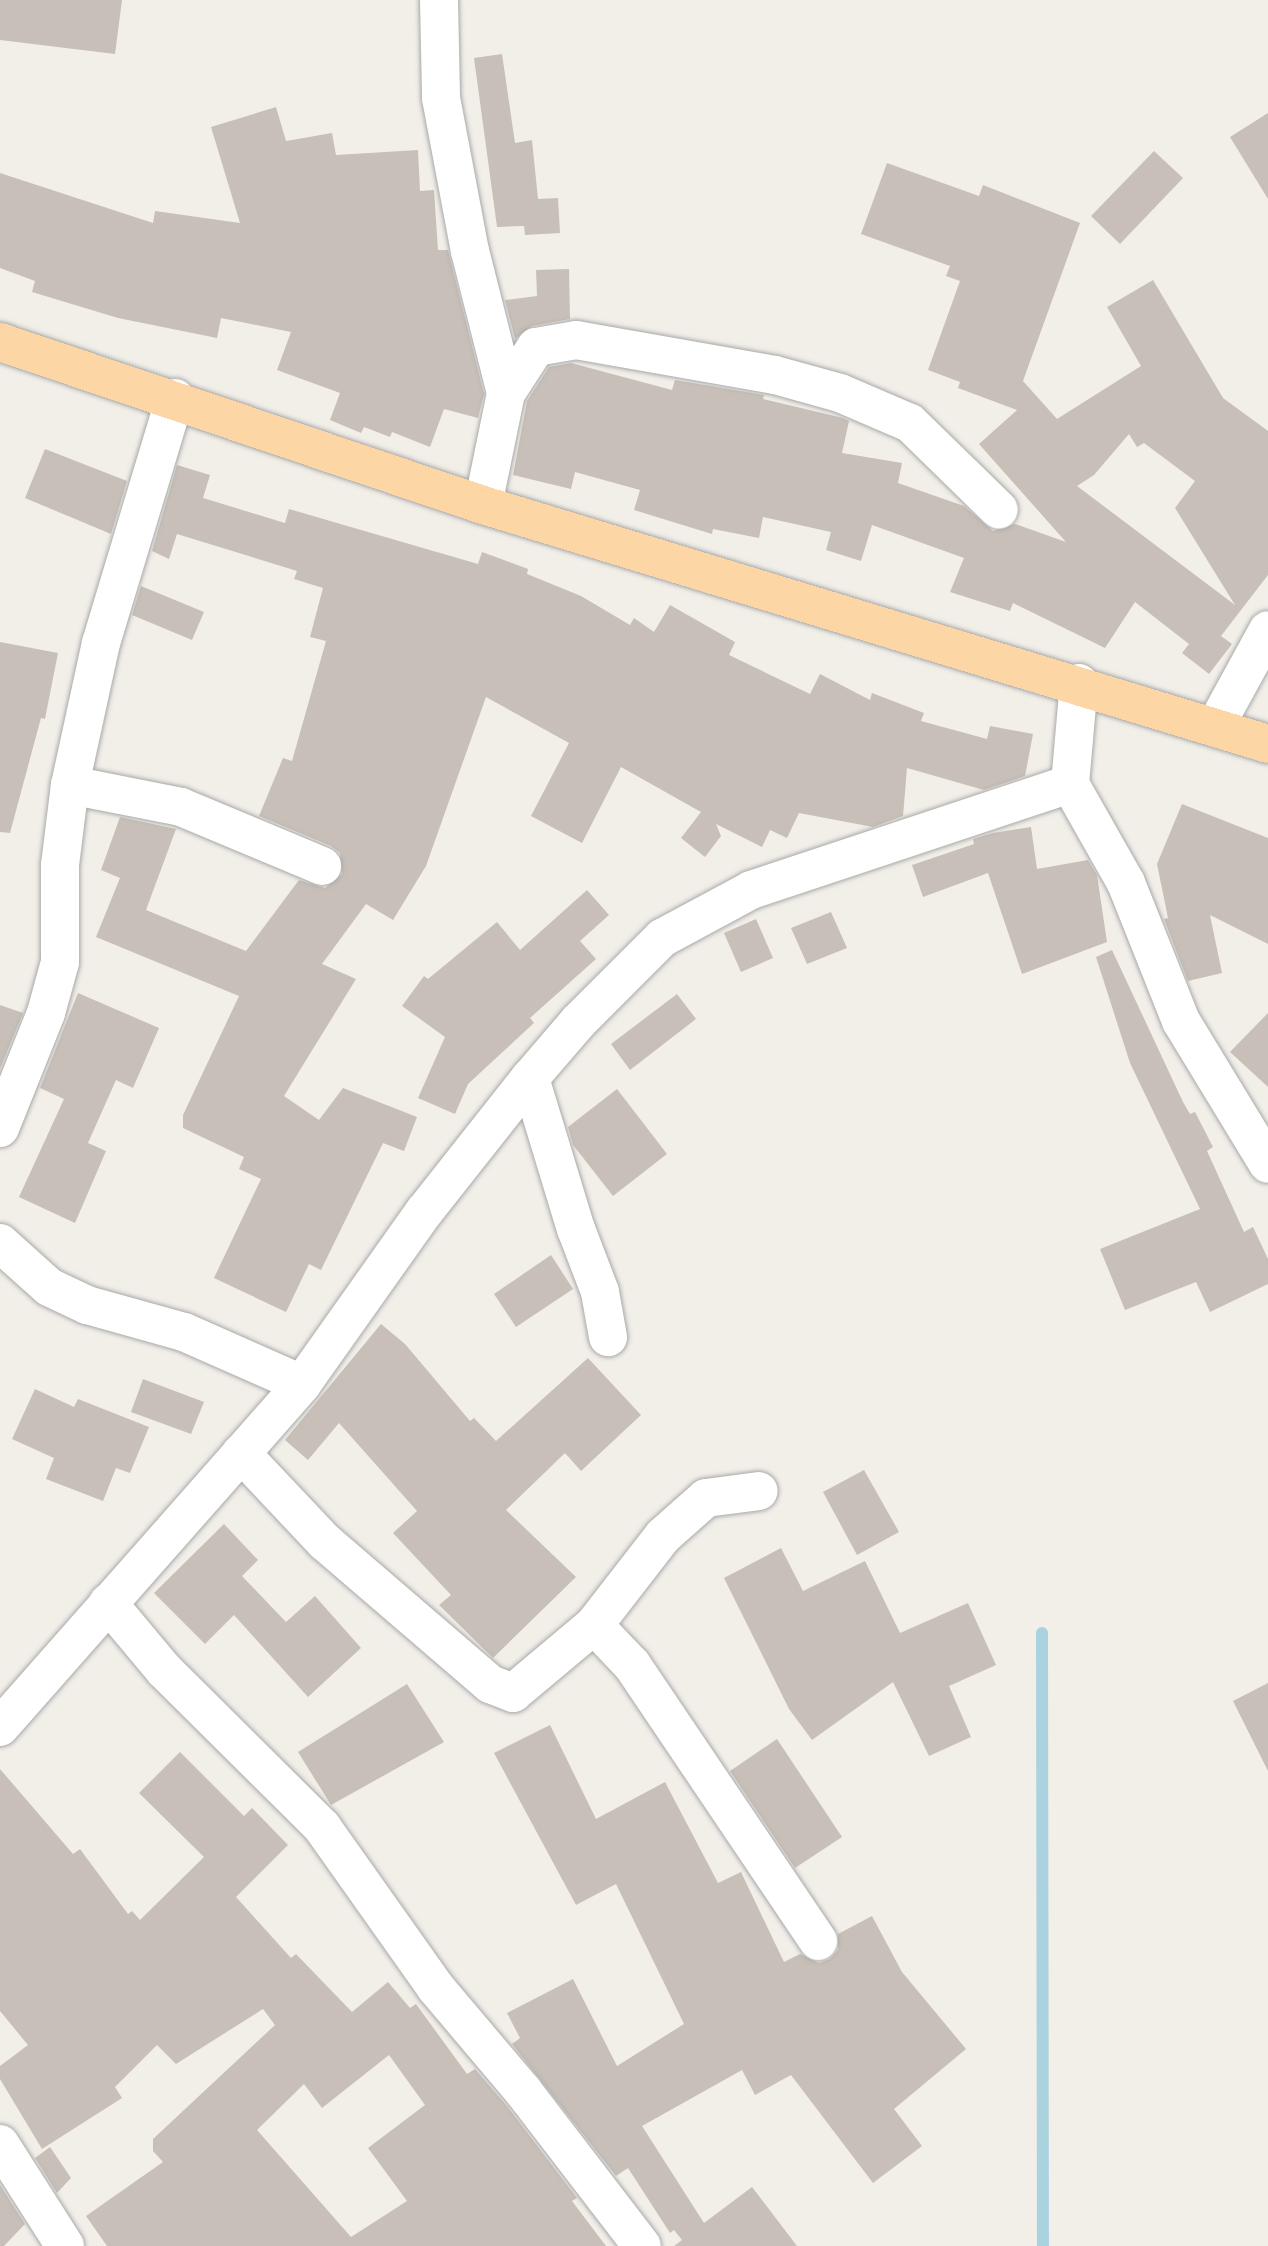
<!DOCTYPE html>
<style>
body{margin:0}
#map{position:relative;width:1268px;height:2246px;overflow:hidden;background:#f2efe9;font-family:"Roboto Condensed",sans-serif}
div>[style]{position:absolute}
.stream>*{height:12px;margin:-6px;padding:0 6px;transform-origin:6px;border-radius:6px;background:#aad3df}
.building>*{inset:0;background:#c7bfb8}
.roads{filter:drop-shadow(0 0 2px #a9a9a9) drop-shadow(0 0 2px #a9a9a9)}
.minor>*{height:38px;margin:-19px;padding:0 19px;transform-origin:19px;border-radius:19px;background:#fff}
.major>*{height:38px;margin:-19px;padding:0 19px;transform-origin:19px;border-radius:19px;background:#fcd6a4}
span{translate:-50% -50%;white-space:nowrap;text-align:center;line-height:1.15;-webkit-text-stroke:6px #fff;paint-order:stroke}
</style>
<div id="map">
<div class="stream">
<div style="left:1042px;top:1633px;width:613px;rotate:89.91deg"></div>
</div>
<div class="building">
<div style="clip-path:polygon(0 0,122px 0,115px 54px,0 40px)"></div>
<div style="clip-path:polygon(502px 54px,515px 143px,532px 140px,538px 199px,558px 198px,560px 233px,525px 235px,524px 226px,497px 227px,474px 58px)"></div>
<div style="clip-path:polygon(276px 107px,286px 141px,332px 133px,336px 155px,418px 150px,420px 191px,434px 190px,438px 250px,448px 250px,484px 394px,478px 418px,444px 409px,430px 447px,392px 432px,390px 437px,364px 427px,361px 433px,330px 420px,340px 393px,277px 370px,291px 332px,221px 318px,217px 338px,118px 318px,32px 292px,35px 281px,0 268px,0 173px,153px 223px,155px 211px,240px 223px,211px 127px)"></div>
<div style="clip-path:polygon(1268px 113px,1268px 199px,1230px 137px)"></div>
<div style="clip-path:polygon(1154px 151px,1183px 178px,1120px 244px,1091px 216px)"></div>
<div style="clip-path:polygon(evenodd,887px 163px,979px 196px,983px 185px,1080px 223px,1023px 381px,1057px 419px,1141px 366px,1107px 307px,1153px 280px,1223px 398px,1268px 431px,1268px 575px,1221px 636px,1232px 644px,1209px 674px,1182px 653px,1189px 644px,1135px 602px,1105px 648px,1013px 603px,1010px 611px,950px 592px,964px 558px,872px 525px,861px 561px,826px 550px,831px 532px,763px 517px,759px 538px,713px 529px,712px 534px,634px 510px,640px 490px,575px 472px,571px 489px,513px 475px,527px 401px,549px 367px,571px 363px,672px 390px,675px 380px,764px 395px,763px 399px,843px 418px,849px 421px,842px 453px,902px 463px,898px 483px,964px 506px,993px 531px,1015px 524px,1066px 542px,979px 444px,1017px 410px,958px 388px,960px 382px,928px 370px,960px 281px,946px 276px,950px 266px,861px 234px,887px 163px,1129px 434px,1137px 447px,1144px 443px,1195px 481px,1175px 508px,1235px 605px,1077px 486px,1094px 475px,1129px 434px)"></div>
<div style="clip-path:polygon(569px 269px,570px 319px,532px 326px,515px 339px,505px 300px,537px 296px,536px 270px)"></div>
<div style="clip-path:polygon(45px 449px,127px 481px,111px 534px,25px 498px)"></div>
<div style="clip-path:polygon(177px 465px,210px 475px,203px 498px,285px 523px,289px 509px,478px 564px,482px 552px,528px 569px,527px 574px,581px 596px,630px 625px,634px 618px,654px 632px,670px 605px,735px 642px,729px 655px,810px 694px,820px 674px,870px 700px,872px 693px,924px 713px,921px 721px,987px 739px,990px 726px,1033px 734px,1025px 776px,984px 790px,907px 768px,903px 816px,873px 827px,799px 813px,787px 838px,770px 830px,762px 847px,716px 824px,721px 836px,705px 857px,681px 838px,701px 812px,621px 767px,582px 843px,531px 816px,569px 743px,486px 697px,426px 866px,393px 920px,366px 904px,322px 964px,356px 979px,284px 1096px,319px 1120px,343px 1088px,417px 1117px,404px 1151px,383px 1143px,321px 1270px,309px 1264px,286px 1312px,214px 1278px,261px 1179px,239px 1169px,244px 1157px,183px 1128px,183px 1115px,239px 996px,96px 937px,120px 878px,101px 870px,120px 817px,176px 829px,146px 910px,246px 951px,299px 880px,325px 888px,342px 874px,340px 853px,331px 846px,259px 816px,283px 758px,292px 761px,326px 641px,310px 637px,323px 588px,294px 579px,297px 571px,177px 534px,169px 559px,152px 551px)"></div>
<div style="clip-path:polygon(141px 586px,204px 612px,192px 640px,132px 615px)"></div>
<div style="clip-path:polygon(0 642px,58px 653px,45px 719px,41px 718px,10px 833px,0 832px)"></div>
<div style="clip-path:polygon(1182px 804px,1268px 838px,1268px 944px,1210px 915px,1222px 973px,1188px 981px,1164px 919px,1168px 918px,1157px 864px)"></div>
<div style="clip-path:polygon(1031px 827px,1037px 869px,1088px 860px,1097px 875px,1107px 942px,1022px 974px,988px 873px,923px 897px,912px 865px,974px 844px,973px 839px,993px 833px)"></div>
<div style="clip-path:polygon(587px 890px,609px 915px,580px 941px,596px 959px,530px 1018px,534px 1023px,468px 1084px,455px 1114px,418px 1098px,445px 1037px,402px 1006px,424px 976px,428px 979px,497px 922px,520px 950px)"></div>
<div style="clip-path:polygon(831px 912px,847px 948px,807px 964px,791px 928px)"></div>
<div style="clip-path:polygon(756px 919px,773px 958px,741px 972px,724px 933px)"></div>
<div style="clip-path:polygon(1112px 950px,1183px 1102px,1190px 1114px,1195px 1112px,1213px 1147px,1207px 1151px,1244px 1232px,1253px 1227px,1268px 1259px,1268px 1284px,1210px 1312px,1196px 1282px,1125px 1310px,1100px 1249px,1200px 1209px,1130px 1063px,1096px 957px)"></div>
<div style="clip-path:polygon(78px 993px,159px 1028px,133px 1088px,116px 1080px,88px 1143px,106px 1151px,75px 1223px,19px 1197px,64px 1099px,40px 1088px)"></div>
<div style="clip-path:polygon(677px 994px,696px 1019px,630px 1070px,611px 1044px)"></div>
<div style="clip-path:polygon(0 1005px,23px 1013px,0 1069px)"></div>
<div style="clip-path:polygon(1268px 1013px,1268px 1087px,1230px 1052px)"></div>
<div style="clip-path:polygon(617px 1089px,667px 1154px,613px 1196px,573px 1145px,568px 1127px)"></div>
<div style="clip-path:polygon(551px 1255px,573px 1289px,516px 1327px,494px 1294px)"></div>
<div style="clip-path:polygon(381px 1324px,405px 1344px,470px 1421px,474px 1418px,496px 1441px,588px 1358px,641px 1415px,581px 1471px,565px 1453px,506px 1510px,576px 1577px,493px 1658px,439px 1605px,451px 1595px,393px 1533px,417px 1511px,339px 1423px,308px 1460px,285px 1440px)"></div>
<div style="clip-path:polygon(143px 1379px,204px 1402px,191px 1434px,131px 1412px)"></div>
<div style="clip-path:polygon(35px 1389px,74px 1407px,78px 1399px,149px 1427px,130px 1473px,116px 1468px,103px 1501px,46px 1479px,54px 1458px,12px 1439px)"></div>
<div style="clip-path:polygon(864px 1470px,899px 1532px,857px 1555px,823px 1492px)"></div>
<div style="clip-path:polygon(224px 1524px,258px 1560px,242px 1576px,286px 1622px,315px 1596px,361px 1648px,308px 1697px,234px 1615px,205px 1644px,154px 1593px)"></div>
<div style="clip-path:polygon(781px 1548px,803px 1591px,865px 1561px,900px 1633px,968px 1603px,996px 1665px,949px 1686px,971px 1737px,929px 1756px,893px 1682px,812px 1740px,789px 1709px,724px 1578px)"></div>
<div style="clip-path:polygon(1268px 1683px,1268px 1771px,1233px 1701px)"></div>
<div style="clip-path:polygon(407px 1684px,444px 1742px,331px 1805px,298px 1752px)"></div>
<div style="clip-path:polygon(550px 1725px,596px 1819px,665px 1782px,718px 1883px,741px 1872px,784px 1962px,800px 1954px,819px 1963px,830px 1959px,838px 1950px,838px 1934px,872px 1916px,902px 1972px,966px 2049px,894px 2109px,922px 2146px,873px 2183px,791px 2075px,755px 2095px,742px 2070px,642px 2126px,704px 2223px,752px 2187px,797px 2246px,674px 2246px,682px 2240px,674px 2230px,670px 2233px,628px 2168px,616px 2176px,512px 2044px,520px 2038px,507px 2013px,573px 1979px,617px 2066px,684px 2024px,616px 1884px,576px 1905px,494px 1753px)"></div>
<div style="clip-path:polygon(777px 1739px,842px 1837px,795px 1868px,730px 1771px)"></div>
<div style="clip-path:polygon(evenodd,180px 1752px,244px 1816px,252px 1808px,288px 1845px,236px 1897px,291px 1958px,296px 1954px,352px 2012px,388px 1982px,410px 2008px,416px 2004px,467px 2074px,475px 2069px,506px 2105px,577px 2198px,572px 2201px,606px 2246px,107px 2246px,86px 2216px,163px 2162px,153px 2151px,153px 2139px,275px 2025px,263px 2009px,176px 2064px,157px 2045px,115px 2087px,122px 2098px,42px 2149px,0 2079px,0 2066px,28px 2045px,0 2011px,0 1769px,73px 1854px,80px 1849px,128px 1914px,132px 1911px,140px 1920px,204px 1857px,139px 1793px,180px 1752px,389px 2055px,425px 2105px,368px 2148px,407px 2201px,351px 2237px,257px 2130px,304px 2084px,322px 2108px,389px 2055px)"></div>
<div style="clip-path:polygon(50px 2147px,71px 2178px,57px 2193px,35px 2158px)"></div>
<div style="clip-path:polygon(0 2185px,25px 2224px,4px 2246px,0 2246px)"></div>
</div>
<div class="roads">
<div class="minor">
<div style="left:439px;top:0;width:98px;rotate:88.8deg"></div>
<div style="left:441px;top:98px;width:156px;rotate:79.3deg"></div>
<div style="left:470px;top:251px;width:146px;rotate:75.8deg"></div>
<div style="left:506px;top:393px;width:114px;rotate:101.6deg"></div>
<div style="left:506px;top:393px;width:55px;rotate:-56.9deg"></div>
<div style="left:536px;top:347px;width:41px;rotate:-9.9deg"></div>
<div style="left:576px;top:340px;width:202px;rotate:10deg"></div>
<div style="left:775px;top:375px;width:67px;rotate:15.5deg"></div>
<div style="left:840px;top:393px;width:76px;rotate:23.2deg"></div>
<div style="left:910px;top:423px;width:124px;rotate:44.3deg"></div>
<div style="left:1079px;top:683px;width:101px;rotate:95.1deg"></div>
<div style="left:1070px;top:784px;width:114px;rotate:60.5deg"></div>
<div style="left:1126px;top:883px;width:149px;rotate:68.3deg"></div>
<div style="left:1181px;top:1021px;width:167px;rotate:58.7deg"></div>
<div style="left:1216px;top:725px;width:108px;rotate:-61.3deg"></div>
<div style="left:70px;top:785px;width:113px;rotate:11.2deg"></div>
<div style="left:181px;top:807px;width:153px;rotate:22.7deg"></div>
<div style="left:530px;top:1078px;width:158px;rotate:73.1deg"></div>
<div style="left:576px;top:1229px;width:67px;rotate:69.1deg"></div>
<div style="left:600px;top:1292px;width:46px;rotate:79.9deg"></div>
<div style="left:0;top:1128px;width:124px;rotate:-68.2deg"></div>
<div style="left:46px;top:1013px;width:53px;rotate:-74.6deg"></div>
<div style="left:60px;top:962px;width:97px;rotate:-90deg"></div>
<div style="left:60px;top:865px;width:81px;rotate:-82.9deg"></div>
<div style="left:70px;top:785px;width:145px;rotate:-77.7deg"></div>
<div style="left:101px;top:643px;width:256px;rotate:-73.2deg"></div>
<div style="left:0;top:1243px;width:66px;rotate:41.9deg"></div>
<div style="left:49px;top:1287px;width:42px;rotate:25.3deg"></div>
<div style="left:87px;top:1305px;width:101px;rotate:15.6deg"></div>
<div style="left:184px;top:1332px;width:129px;rotate:23.8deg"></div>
<div style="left:241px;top:1453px;width:122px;rotate:46.7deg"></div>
<div style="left:325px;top:1542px;width:218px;rotate:40.7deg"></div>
<div style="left:490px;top:1684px;width:25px;rotate:21deg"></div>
<div style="left:513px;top:1693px;width:106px;rotate:-40deg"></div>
<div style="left:594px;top:1625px;width:113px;rotate:-52.2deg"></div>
<div style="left:663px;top:1536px;width:57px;rotate:-41.5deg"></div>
<div style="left:706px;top:1498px;width:53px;rotate:-7.5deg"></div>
<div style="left:108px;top:1603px;width:87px;rotate:50.1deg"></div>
<div style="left:164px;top:1670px;width:223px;rotate:44.8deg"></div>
<div style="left:322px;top:1827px;width:197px;rotate:54.7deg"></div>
<div style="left:436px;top:1988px;width:135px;rotate:49.8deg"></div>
<div style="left:523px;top:2091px;width:195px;rotate:52.5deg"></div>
<div style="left:594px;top:1625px;width:55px;rotate:46.5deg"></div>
<div style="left:632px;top:1665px;width:333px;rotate:56deg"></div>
<div style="left:0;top:1727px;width:457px;rotate:-48.6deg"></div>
<div style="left:302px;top:1384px;width:211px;rotate:-54.7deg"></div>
<div style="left:424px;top:1212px;width:171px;rotate:-51.7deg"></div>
<div style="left:530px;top:1078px;width:74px;rotate:-49.4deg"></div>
<div style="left:578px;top:1022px;width:119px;rotate:-45deg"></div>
<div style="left:662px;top:938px;width:101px;rotate:-28.3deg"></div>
<div style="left:751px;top:890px;width:336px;rotate:-18.4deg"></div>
<div style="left:0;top:2144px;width:121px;rotate:57.5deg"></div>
</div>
<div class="major">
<div style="left:0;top:342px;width:510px;rotate:18.65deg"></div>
<div style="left:483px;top:505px;width:821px;rotate:16.93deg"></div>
</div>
</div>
</div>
